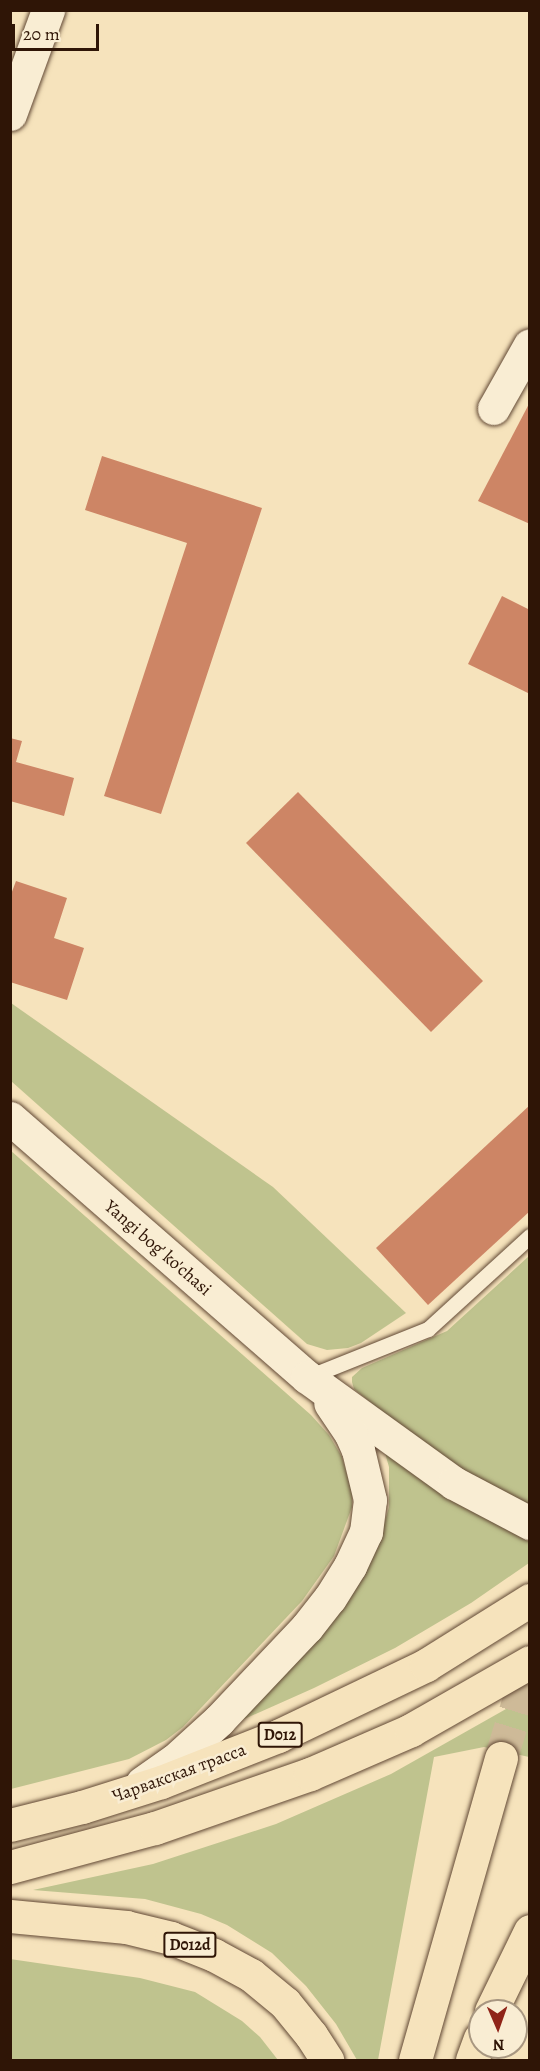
<!DOCTYPE html>
<meta charset="utf-8">
<style>
body{margin:0}
#map{position:relative;width:540px;height:2071px;overflow:hidden;background:#f6e3bc;font-family:Alegreya,serif}
div>[style]{position:absolute}
.green>*{inset:0;background:#bfc38e}
.building>*{inset:0;background:#cd8565}
.primary-tunnel>*{height:33px;margin-top:-16.5px;transform-origin:0;background:repeating-linear-gradient(90deg,#ceba98 0 33px,transparent 0 49px)}
.roads{filter:drop-shadow(0 0 2px #614834) drop-shadow(0 0 2px #614834)}
.lane>*{height:15px;margin:-7.5px;padding:0 7.5px;transform-origin:7.5px;border-radius:7.5px;background:#f9edd3}
.street>*{height:32px;margin:-16px;padding:0 16px;transform-origin:16px;border-radius:16px;background:#f9edd3}
.secondary>*{height:33px;margin:-16.5px;padding:0 16.5px;transform-origin:16.5px;border-radius:16.5px;background:#f9edd3}
.primary>*{height:33px;margin:-16.5px;padding:0 16.5px;transform-origin:16.5px;border-radius:16.5px;background:#f6e3bc}
.highway>*{height:33px;margin:-16.5px;padding:0 16.5px;transform-origin:16.5px;border-radius:16.5px;background:#f6e3bc}
span{translate:-50% -50%;white-space:nowrap;text-align:center;line-height:1.15;-webkit-text-stroke:5px #f9edd3;paint-order:stroke}
.shield-label span{padding:2px 4px;background:#f9edd3;border:2px solid;border-radius:4px;-webkit-text-stroke-width:0}
.shield-label{font-size:16px;color:#2f1506;font-weight:700}
.street-label{font-size:18px;color:#2f1506}
.frame{position:absolute;inset:0;border:12px solid #2f1506;pointer-events:none}
.north{position:absolute;left:468px;top:1999px;width:60px;height:60px;box-sizing:border-box;background:#f9edd3;border:2px solid #a89781;border-radius:50%;rotate:178deg;font-size:16px;font-weight:700;line-height:24px;text-align:center;color:#2f1506}
.north::after{content:'';display:block;margin:auto;width:21px;height:27px;background:#8f2418;clip-path:polygon(50% 0,100% 100%,50% 72%,0 100%)}
.scale{position:absolute;left:12px;top:24px;width:87px;height:27px;box-sizing:border-box;border:3px solid #2f1506;border-top:0;padding-left:8px;font-size:18px;line-height:21px;white-space:nowrap;color:#2f1506;-webkit-text-stroke:4px #f9edd3;paint-order:stroke}
</style>
<div id="map">
<div class="green">
<div style="clip-path:polygon(11px 1003px,273px 1187px,406px 1313px,361px 1343px,348px 1348px,327px 1350px,307px 1344px,11px 1081px)"></div>
<div style="clip-path:polygon(10px 1150px,311px 1415px,329px 1435px,342px 1457px,352px 1493px,352px 1507px,334px 1556px,302px 1601px,183px 1727px,166px 1740px,129px 1759px,11px 1789px)"></div>
<div style="clip-path:polygon(529px 1256px,529px 1506px,467px 1472px,400px 1426px,354px 1389px,352px 1382px,352px 1377px,362px 1368px,447px 1331px)"></div>
<div style="clip-path:polygon(383px 1446px,529px 1542px,529px 1563px,471px 1603px,395px 1648px,314px 1688px,231px 1725px,369px 1564px,378px 1545px,389px 1507px,389px 1467px)"></div>
<div style="clip-path:polygon(529px 1696px,529px 1757px,484px 1747px,434px 1757px,378px 2060px,357px 2060px,336px 2024px,306px 1986px,272px 1953px,227px 1925px,201px 1914px,145px 1899px,33px 1890px,153px 1864px,276px 1824px,391px 1774px)"></div>
<div style="clip-path:polygon(10px 1959px,140px 1978px,195px 1992px,242px 2021px,260px 2037px,278px 2060px,11px 2060px)"></div>
</div>
<div class="building">
<div style="clip-path:polygon(530px 402px,530px 524px,478px 501px)"></div>
<div style="clip-path:polygon(102px 456px,262px 508px,161px 814px,104px 796px,187px 543px,85px 510px)"></div>
<div style="clip-path:polygon(502px 596px,530px 610px,530px 694px,468px 664px)"></div>
<div style="clip-path:polygon(10px 738px,22px 741px,16px 762px,74px 778px,64px 816px,10px 801px)"></div>
<div style="clip-path:polygon(298px 792px,483px 981px,431px 1032px,246px 843px)"></div>
<div style="clip-path:polygon(16px 881px,67px 898px,54px 938px,84px 948px,67px 1000px,10px 982px,10px 897px)"></div>
<div style="clip-path:polygon(530px 1105px,530px 1211px,428px 1305px,376px 1248px)"></div>
</div>
<div class="primary-tunnel">
<div style="left:501px;top:1758px;width:98px;rotate:-72.9deg"></div>
</div>
<div class="roads">
<div class="lane">
<div style="left:308px;top:1377px;width:129px;rotate:-21.8deg"></div>
<div style="left:428px;top:1329px;width:138px;rotate:-42.4deg"></div>
</div>
<div class="street">
<div style="left:494px;top:409px;width:73px;rotate:-60.6deg"></div>
</div>
<div class="secondary">
<div style="left:10px;top:114px;width:111px;rotate:-69.9deg"></div>
<div style="left:10px;top:1118px;width:394px;rotate:41.1deg"></div>
<div style="left:307px;top:1377px;width:181px;rotate:35.8deg"></div>
<div style="left:454px;top:1483px;width:86px;rotate:27.8deg"></div>
<div style="left:142px;top:1783px;width:39px;rotate:-35deg"></div>
<div style="left:174px;top:1761px;width:61px;rotate:-42.3deg"></div>
<div style="left:219px;top:1720px;width:128px;rotate:-46.6deg"></div>
<div style="left:307px;top:1627px;width:37px;rotate:-52deg"></div>
<div style="left:330px;top:1598px;width:38px;rotate:-58deg"></div>
<div style="left:350px;top:1566px;width:38px;rotate:-65deg"></div>
<div style="left:366px;top:1532px;width:32px;rotate:-83deg"></div>
<div style="left:370px;top:1500px;width:51px;rotate:-103.5deg"></div>
<div style="left:358px;top:1450px;width:17px;rotate:-114deg"></div>
<div style="left:351px;top:1434px;width:37px;rotate:-124deg"></div>
</div>
<div class="primary">
<div style="left:491px;top:2011px;width:89px;rotate:-64deg"></div>
<div style="left:415px;top:2060px;width:314px;rotate:-74.1deg"></div>
<div style="left:472px;top:2060px;width:23px;rotate:-70deg"></div>
</div>
<div class="highway">
<div style="left:10px;top:1825px;width:74px;rotate:-14deg"></div>
<div style="left:82px;top:1807px;width:83px;rotate:-17.6deg"></div>
<div style="left:161px;top:1782px;width:126px;rotate:-21.5deg"></div>
<div style="left:278px;top:1736px;width:164px;rotate:-25.6deg"></div>
<div style="left:426px;top:1665px;width:123px;rotate:-32deg"></div>
<div style="left:10px;top:1867px;width:150px;rotate:-15.1deg"></div>
<div style="left:155px;top:1828px;width:164px;rotate:-19.2deg"></div>
<div style="left:310px;top:1774px;width:110px;rotate:-23.5deg"></div>
<div style="left:411px;top:1730px;width:137px;rotate:-29.7deg"></div>
<div style="left:10px;top:1916px;width:117px;rotate:5.4deg"></div>
<div style="left:126px;top:1927px;width:46px;rotate:13.7deg"></div>
<div style="left:171px;top:1938px;width:46px;rotate:21.6deg"></div>
<div style="left:214px;top:1955px;width:42px;rotate:28.4deg"></div>
<div style="left:251px;top:1975px;width:44px;rotate:39.5deg"></div>
<div style="left:285px;top:2003px;width:41px;rotate:50.9deg"></div>
<div style="left:311px;top:2035px;width:30px;rotate:57deg"></div>
</div>
</div>
<div class="shield-label">
<span style="left:280px;top:1735px">D012</span>
<span style="left:190px;top:1945px">D012d</span>
</div>
<div class="street-label">
<span style="left:158px;top:1248px;rotate:41deg">Yangi bog' ko'chasi</span>
<span style="left:179px;top:1773px;rotate:-20deg">Чарвакская трасса</span>
</div>
<div class="frame"></div>
<div class="north">N</div>
<div class="scale">20 m</div>
</div>
